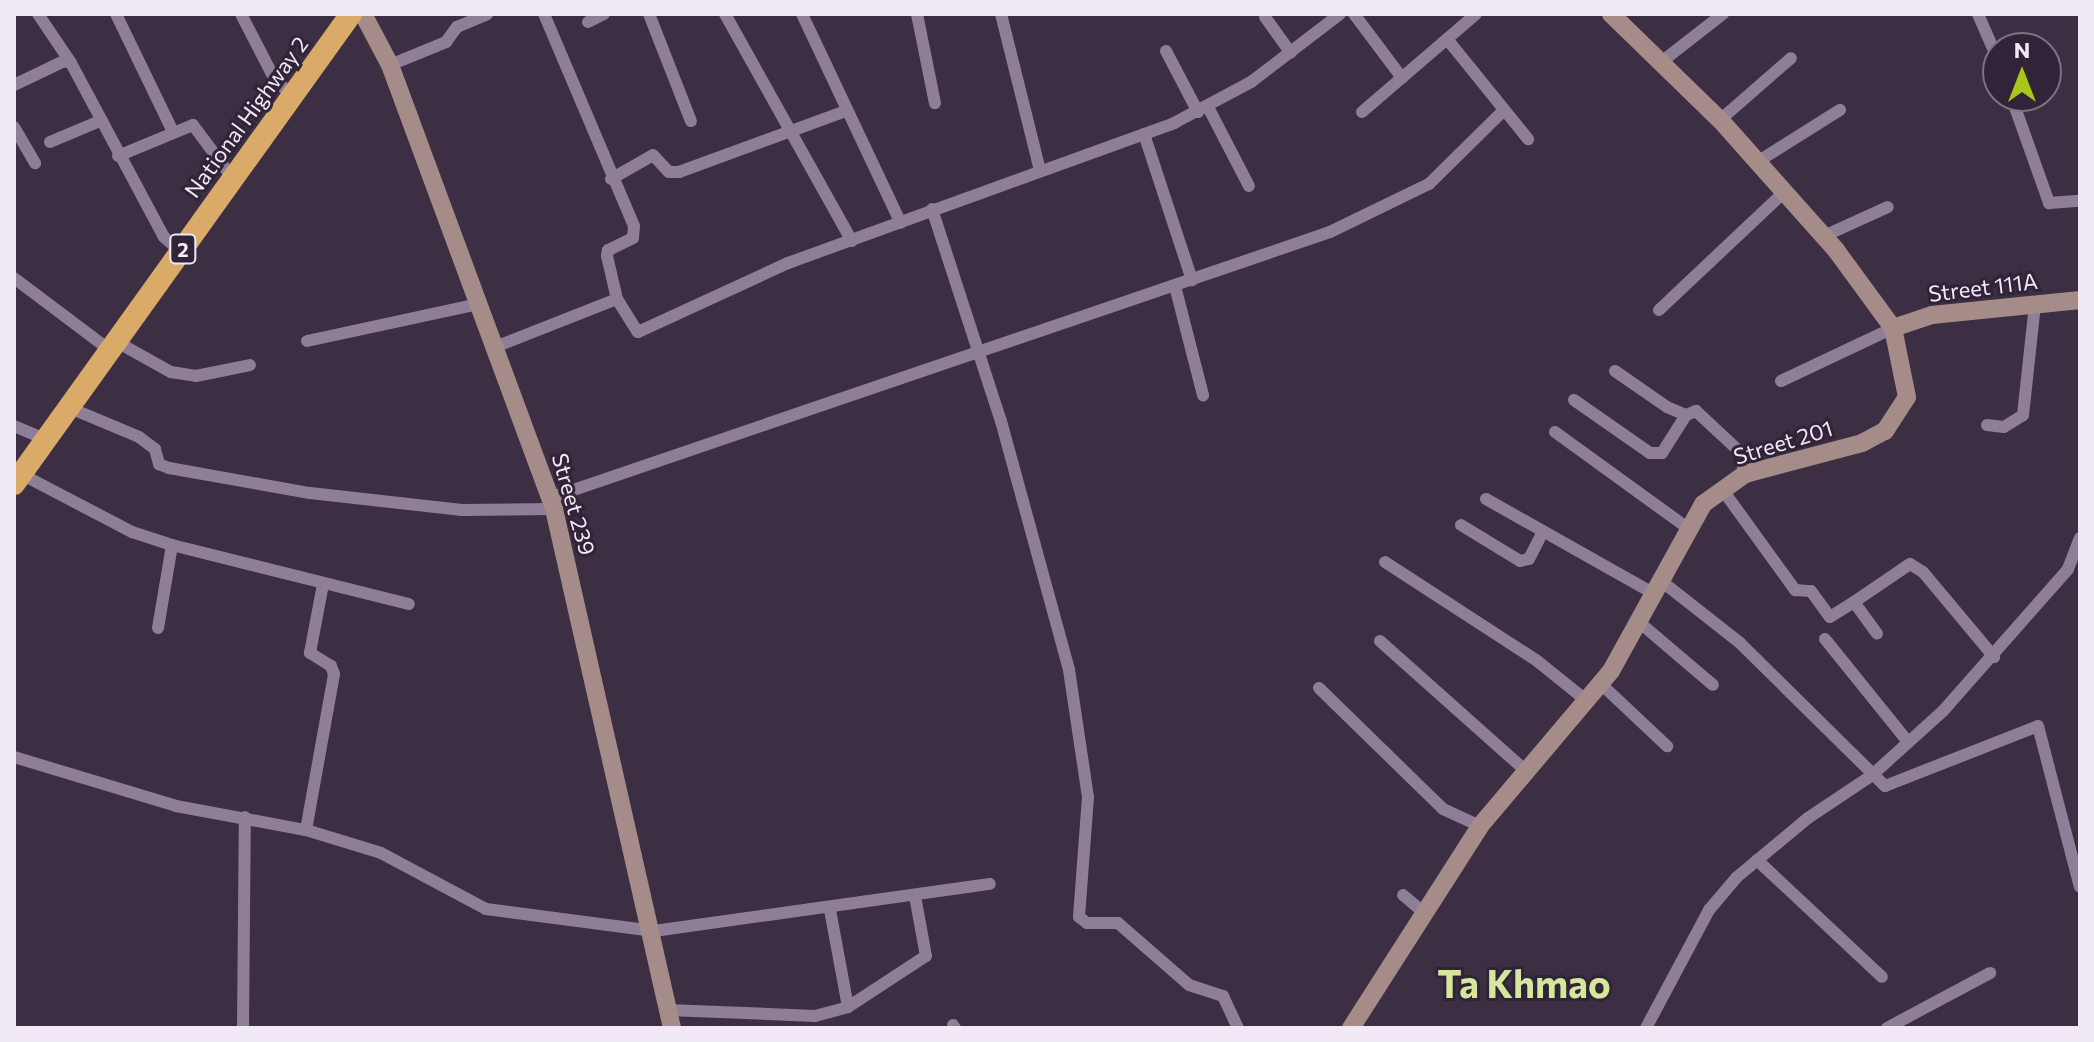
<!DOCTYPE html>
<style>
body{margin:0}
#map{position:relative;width:2094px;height:1042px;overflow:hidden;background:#3c2e43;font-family:Commissioner,sans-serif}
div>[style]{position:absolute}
.street>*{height:12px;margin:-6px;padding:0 6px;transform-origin:6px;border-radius:6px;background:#8f7e97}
.secondary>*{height:18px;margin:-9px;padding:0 9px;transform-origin:9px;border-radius:9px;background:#a68c89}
.highway>*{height:22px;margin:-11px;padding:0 11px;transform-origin:11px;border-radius:11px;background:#daab68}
span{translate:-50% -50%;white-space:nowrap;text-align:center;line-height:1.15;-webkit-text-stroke:6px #312438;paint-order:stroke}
.shield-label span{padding:2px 6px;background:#312438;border:2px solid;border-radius:6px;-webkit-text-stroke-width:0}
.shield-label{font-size:20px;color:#f2e9f7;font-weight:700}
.street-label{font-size:22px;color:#f2e9f7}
.town-label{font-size:38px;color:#d4e79c;font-weight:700}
.frame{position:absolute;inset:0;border:16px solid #f2e9f7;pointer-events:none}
.north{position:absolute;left:1982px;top:32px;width:80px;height:80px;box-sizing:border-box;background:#312438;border:2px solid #7e7384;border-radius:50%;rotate:0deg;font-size:22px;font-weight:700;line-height:32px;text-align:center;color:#f2e9f7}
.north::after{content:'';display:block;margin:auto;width:28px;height:36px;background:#a9c719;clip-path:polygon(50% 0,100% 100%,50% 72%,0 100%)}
</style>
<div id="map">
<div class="street">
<div style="left:38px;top:14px;width:59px;rotate:56deg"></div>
<div style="left:116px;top:14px;width:131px;rotate:64.2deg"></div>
<div style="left:241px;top:14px;width:70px;rotate:62.7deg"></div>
<div style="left:273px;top:76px;width:30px;rotate:48deg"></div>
<div style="left:544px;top:14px;width:230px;rotate:67deg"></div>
<div style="left:634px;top:226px;width:12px;rotate:95deg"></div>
<div style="left:633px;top:238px;width:28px;rotate:154deg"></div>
<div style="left:608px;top:250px;width:6px;rotate:99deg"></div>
<div style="left:607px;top:256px;width:44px;rotate:76.9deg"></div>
<div style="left:617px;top:299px;width:39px;rotate:58deg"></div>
<div style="left:638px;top:332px;width:165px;rotate:-24.7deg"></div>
<div style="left:788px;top:263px;width:411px;rotate:-19.9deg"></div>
<div style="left:1174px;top:123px;width:87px;rotate:-28deg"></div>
<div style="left:1251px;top:82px;width:112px;rotate:-37.4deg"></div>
<div style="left:649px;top:14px;width:115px;rotate:68.6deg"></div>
<div style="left:725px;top:14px;width:260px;rotate:60.8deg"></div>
<div style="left:802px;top:14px;width:231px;rotate:64.7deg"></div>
<div style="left:917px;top:14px;width:91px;rotate:78.6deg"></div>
<div style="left:1001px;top:14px;width:162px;rotate:76deg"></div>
<div style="left:1354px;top:14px;width:80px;rotate:53.1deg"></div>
<div style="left:1978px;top:14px;width:50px;rotate:66.5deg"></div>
<div style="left:1265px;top:17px;width:44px;rotate:54.2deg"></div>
<div style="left:588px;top:22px;width:18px;rotate:-27deg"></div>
<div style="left:1447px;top:39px;width:129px;rotate:51deg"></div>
<div style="left:1166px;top:51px;width:69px;rotate:62.3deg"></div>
<div style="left:1660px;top:63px;width:80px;rotate:-37.9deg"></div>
<div style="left:390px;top:65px;width:61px;rotate:-22.3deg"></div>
<div style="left:446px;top:42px;width:19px;rotate:-54deg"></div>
<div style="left:457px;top:27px;width:33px;rotate:-23deg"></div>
<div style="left:14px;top:85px;width:55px;rotate:-25.6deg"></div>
<div style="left:64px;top:61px;width:7px;rotate:16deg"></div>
<div style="left:71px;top:63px;width:197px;rotate:61.9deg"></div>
<div style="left:164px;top:237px;width:23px;rotate:41deg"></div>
<div style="left:2011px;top:96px;width:114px;rotate:70.4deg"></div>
<div style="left:2049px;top:203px;width:31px;rotate:-4deg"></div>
<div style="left:1208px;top:107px;width:89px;rotate:62.6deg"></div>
<div style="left:1362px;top:112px;width:150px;rotate:-40.7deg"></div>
<div style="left:1720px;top:120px;width:94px;rotate:-41.1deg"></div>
<div style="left:14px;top:127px;width:42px;rotate:59.7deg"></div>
<div style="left:1144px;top:134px;width:154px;rotate:71.8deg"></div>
<div style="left:50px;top:142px;width:56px;rotate:-22.9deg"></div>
<div style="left:118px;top:156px;width:81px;rotate:-22.5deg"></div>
<div style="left:193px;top:125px;width:69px;rotate:53.3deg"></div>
<div style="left:1757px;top:162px;width:98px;rotate:-32.1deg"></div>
<div style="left:611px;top:179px;width:48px;rotate:-29.7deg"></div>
<div style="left:653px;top:155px;width:23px;rotate:47deg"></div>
<div style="left:669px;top:172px;width:10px"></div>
<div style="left:679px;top:172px;width:178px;rotate:-20.1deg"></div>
<div style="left:932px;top:209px;width:223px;rotate:72deg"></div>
<div style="left:1001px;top:421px;width:258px;rotate:74.7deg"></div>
<div style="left:1069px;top:670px;width:128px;rotate:81.5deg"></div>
<div style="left:1088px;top:797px;width:120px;rotate:94.3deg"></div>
<div style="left:1079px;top:917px;width:10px;rotate:37deg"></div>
<div style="left:1087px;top:923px;width:31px"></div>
<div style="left:1118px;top:923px;width:94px;rotate:41.1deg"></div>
<div style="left:1189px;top:985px;width:36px;rotate:18deg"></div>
<div style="left:1223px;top:996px;width:35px;rotate:65deg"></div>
<div style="left:1824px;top:236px;width:70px;rotate:-24.4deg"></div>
<div style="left:14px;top:278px;width:121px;rotate:37deg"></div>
<div style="left:1175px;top:286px;width:113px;rotate:75.6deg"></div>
<div style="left:1659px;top:310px;width:172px;rotate:-43.3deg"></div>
<div style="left:307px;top:341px;width:175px;rotate:-12.2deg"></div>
<div style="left:117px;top:342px;width:62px;rotate:29.1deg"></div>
<div style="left:171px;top:372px;width:25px;rotate:9deg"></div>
<div style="left:196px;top:376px;width:55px;rotate:-11.5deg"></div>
<div style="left:495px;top:347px;width:131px;rotate:-21.5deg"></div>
<div style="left:1615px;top:371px;width:63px;rotate:34.7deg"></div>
<div style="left:1667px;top:407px;width:21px;rotate:23deg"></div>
<div style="left:1686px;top:415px;width:11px;rotate:-22deg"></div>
<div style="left:1696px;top:411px;width:57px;rotate:42.9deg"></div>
<div style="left:1738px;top:450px;width:25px;rotate:74deg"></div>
<div style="left:1781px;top:381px;width:124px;rotate:-25.3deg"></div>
<div style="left:1574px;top:400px;width:93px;rotate:34.9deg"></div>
<div style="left:1650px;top:453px;width:12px"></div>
<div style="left:1662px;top:453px;width:45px;rotate:-57.7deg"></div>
<div style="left:70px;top:408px;width:75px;rotate:22.8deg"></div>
<div style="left:139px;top:437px;width:20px;rotate:37deg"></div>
<div style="left:155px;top:449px;width:16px;rotate:75deg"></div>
<div style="left:159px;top:464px;width:11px;rotate:22deg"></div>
<div style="left:169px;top:468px;width:143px;rotate:10.1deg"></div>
<div style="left:310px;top:493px;width:153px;rotate:6.4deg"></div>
<div style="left:462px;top:510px;width:92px;rotate:-0.6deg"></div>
<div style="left:1987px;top:425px;width:17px;rotate:7deg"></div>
<div style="left:2004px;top:427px;width:22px;rotate:-32deg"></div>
<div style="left:2023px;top:415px;width:112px;rotate:-83.8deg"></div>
<div style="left:14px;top:426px;width:36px;rotate:23deg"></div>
<div style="left:1555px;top:432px;width:162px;rotate:35.9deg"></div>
<div style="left:21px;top:474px;width:125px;rotate:27.6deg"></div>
<div style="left:132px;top:532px;width:42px;rotate:18deg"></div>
<div style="left:172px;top:545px;width:244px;rotate:14deg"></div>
<div style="left:1722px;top:489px;width:125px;rotate:54.1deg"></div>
<div style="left:1795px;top:590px;width:16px;rotate:4deg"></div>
<div style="left:1811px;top:591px;width:32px;rotate:54deg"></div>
<div style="left:1830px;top:617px;width:28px;rotate:-32deg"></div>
<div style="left:1854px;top:602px;width:39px;rotate:54deg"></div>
<div style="left:550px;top:498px;width:824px;rotate:-18.83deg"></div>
<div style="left:1330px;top:232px;width:110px;rotate:-25.9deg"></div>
<div style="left:1429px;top:184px;width:105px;rotate:-44.6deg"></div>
<div style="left:1486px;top:499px;width:192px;rotate:29.4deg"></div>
<div style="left:1461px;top:525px;width:69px;rotate:31.4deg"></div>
<div style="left:1520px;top:561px;width:9px;rotate:-13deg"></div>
<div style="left:1529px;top:559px;width:28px;rotate:-63deg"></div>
<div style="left:1385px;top:562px;width:180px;rotate:33deg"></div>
<div style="left:1536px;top:660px;width:65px;rotate:38.8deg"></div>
<div style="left:1660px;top:580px;width:102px;rotate:38.2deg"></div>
<div style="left:1740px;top:643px;width:204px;rotate:44.6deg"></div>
<div style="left:1885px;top:786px;width:164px;rotate:-21.4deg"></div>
<div style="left:2038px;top:726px;width:166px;rotate:75.4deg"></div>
<div style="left:1854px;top:602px;width:68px;rotate:-34.2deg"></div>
<div style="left:1910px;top:564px;width:15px;rotate:32deg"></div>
<div style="left:1923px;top:572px;width:111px;rotate:50.1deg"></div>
<div style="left:1639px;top:622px;width:97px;rotate:40.4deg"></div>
<div style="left:158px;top:628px;width:84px;rotate:-80.4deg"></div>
<div style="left:1825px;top:639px;width:132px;rotate:51.1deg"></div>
<div style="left:1380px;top:641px;width:194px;rotate:41.7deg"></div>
<div style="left:1601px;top:684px;width:91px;rotate:43.2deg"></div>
<div style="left:1319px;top:688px;width:173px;rotate:44.3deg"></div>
<div style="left:1443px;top:809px;width:41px;rotate:24.7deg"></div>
<div style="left:14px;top:757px;width:169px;rotate:16.8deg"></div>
<div style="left:176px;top:806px;width:132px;rotate:10.5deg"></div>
<div style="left:306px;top:830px;width:78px;rotate:17deg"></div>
<div style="left:381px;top:853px;width:119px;rotate:28.1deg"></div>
<div style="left:486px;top:909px;width:169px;rotate:7.5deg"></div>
<div style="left:654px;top:931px;width:339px;rotate:-8deg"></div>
<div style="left:306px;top:830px;width:158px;rotate:-79.8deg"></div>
<div style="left:334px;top:674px;width:9px;rotate:-111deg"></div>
<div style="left:331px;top:666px;width:25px;rotate:-148deg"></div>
<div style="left:310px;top:653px;width:70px;rotate:-79.3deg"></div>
<div style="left:1757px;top:860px;width:171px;rotate:43.1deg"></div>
<div style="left:1403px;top:895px;width:30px;rotate:40deg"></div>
<div style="left:848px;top:1007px;width:93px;rotate:-33.2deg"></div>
<div style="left:926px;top:956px;width:61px;rotate:-100.4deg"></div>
<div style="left:668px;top:1010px;width:147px;rotate:2.3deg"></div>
<div style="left:815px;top:1016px;width:34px;rotate:-15deg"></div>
<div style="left:848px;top:1007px;width:99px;rotate:-100.5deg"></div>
<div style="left:953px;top:1025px;width:4px;rotate:56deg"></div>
<div style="left:243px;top:1028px;width:211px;rotate:-89.5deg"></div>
<div style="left:1646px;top:1028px;width:134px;rotate:-61.9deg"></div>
<div style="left:1709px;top:910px;width:43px;rotate:-49.7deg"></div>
<div style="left:1737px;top:877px;width:92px;rotate:-39.7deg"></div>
<div style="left:1808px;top:818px;width:76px;rotate:-33.7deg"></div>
<div style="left:1871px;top:776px;width:97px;rotate:-42.1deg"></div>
<div style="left:1943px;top:711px;width:189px;rotate:-48.6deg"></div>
<div style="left:2068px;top:569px;width:33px;rotate:-69deg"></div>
<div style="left:1887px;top:1028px;width:117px;rotate:-28.1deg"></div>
</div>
<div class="secondary">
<div style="left:363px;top:14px;width:58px;rotate:62.1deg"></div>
<div style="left:390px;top:65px;width:473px;rotate:69.7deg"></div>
<div style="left:554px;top:509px;width:532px;rotate:77.19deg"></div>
<div style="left:1893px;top:328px;width:41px;rotate:-18.4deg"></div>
<div style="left:1932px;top:315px;width:149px;rotate:-5.8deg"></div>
<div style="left:1351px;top:1028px;width:240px;rotate:-57.4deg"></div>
<div style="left:1480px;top:826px;width:203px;rotate:-49.8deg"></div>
<div style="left:1611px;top:671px;width:191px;rotate:-61.1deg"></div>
<div style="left:1703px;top:504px;width:52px;rotate:-35.5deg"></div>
<div style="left:1745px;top:474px;width:121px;rotate:-14.8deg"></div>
<div style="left:1862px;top:443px;width:26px;rotate:-28deg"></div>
<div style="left:1885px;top:431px;width:40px;rotate:-57.1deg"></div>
<div style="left:1907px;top:397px;width:70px;rotate:-101.5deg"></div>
<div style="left:1893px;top:328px;width:97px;rotate:-126.2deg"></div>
<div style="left:1836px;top:250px;width:174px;rotate:-131.7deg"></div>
<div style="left:1720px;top:120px;width:152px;rotate:-135.8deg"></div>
</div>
<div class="highway">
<div style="left:14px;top:484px;width:578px;rotate:-54.36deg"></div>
</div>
<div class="shield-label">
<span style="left:183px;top:249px">2</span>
</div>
<div class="street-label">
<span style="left:246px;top:117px;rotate:-54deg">National Highway 2</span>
<span style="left:1983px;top:287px;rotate:-7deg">Street 111A</span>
<span style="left:1783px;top:442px;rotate:-17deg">Street 201</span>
<span style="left:574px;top:504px;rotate:74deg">Street 239</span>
</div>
<div class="town-label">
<span style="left:1524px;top:983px">Ta Khmao</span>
</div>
<div class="frame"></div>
<div class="north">N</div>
</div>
